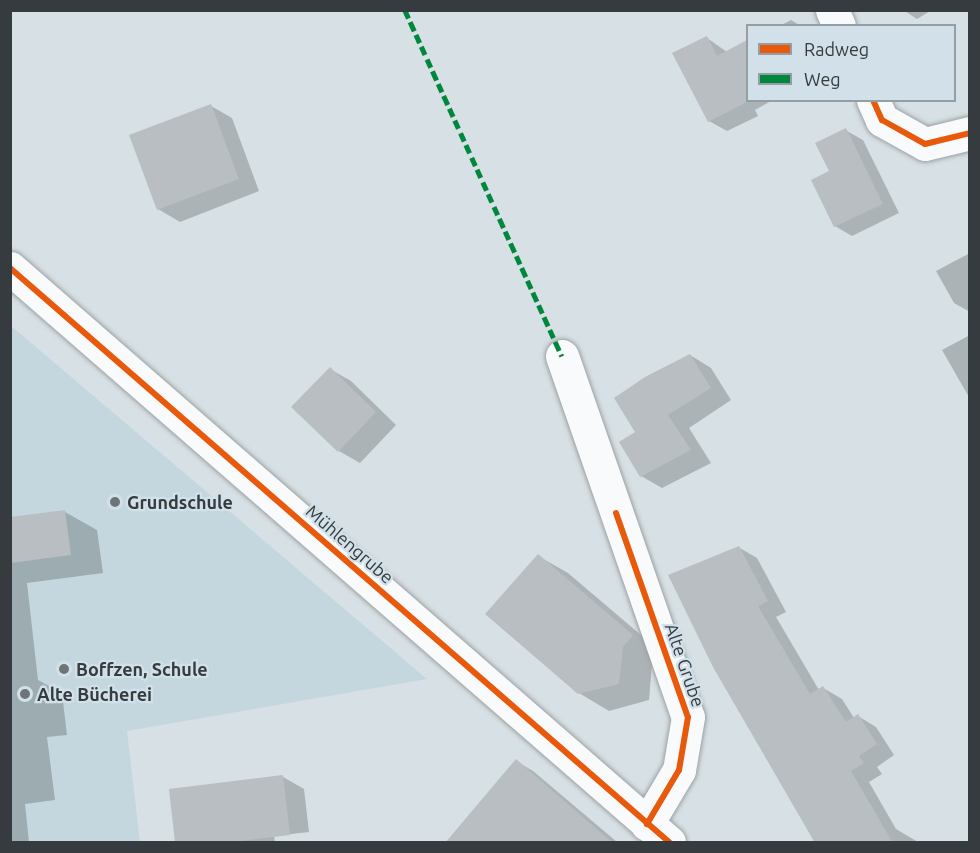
<!DOCTYPE html>
<meta charset="utf-8">
<style>
body{margin:0}
#map{position:relative;width:980px;height:853px;overflow:hidden;background:#d7e0e4;font-family:Ubuntu,sans-serif}
div>[style]{position:absolute}
.built>*{inset:0;background:#c5d7de}
.shadow>*{inset:0;background:#0003}
.building>*{inset:0;background:#b8bec2}
.roads{filter:drop-shadow(0 0 2px #9ca2a5) drop-shadow(0 0 2px #9ca2a5)}
.minor>*{height:33px;margin:-16.5px;padding:0 16.5px;transform-origin:16.5px;border-radius:16.5px;background:#f9fafb}
.quiet>*{height:4.5px;margin-top:-2.25px;transform-origin:0;background:repeating-linear-gradient(90deg,#00873e 0 9px,transparent 0 13.5px)}
.cycleway>*{height:6px;margin:-3px;padding:0 3px;transform-origin:3px;border-radius:3px;background:#e8590c}
.dots>*{width:16px;height:16px;translate:-50% -50%;box-sizing:border-box;border:3px solid #d2e1e9;border-radius:50%}
span{translate:-50% -50%;white-space:nowrap;text-align:center;line-height:1.15;-webkit-text-stroke:4.5px #d2e1e9;paint-order:stroke}
.poi-label{font-size:18px;color:#353b3e;font-weight:700}
.left{translate:0 -50%;text-align:left}
.street-label{font-size:18px;color:#353b3e}
.frame{position:absolute;inset:0;border:12px solid #353b3e;pointer-events:none}
.legend{position:absolute;left:746px;top:24px;width:210px;height:78px;box-sizing:border-box;background:#d2e1e9;border:2px solid #939fa5;margin:0;padding:8px 10px;list-style:none;font-size:18px;color:#353b3e}
.legend li{display:flex;align-items:center;gap:12px;height:30px}
.legend b{width:30px;border:2px solid #939fa5}
</style>
<div id="map">
<div class="built">
<div style="clip-path:polygon(10px 325px,427px 679px,127px 731px,140px 842px,11px 842px)"></div>
</div>
<div class="shadow">
<div style="clip-path:polygon(903px 10px,932px 10px,917px 19px)"></div>
<div style="clip-path:polygon(791px 20px,801px 26px,780px 26px)"></div>
<div style="clip-path:polygon(707px 38px,727px 52px,748px 42px,748px 100px,773px 100px,755px 110px,758px 116px,727px 131px,709px 121px)"></div>
<div style="clip-path:polygon(211px 106px,232px 118px,259px 191px,180px 222px,158px 209px)"></div>
<div style="clip-path:polygon(845px 130px,863px 140px,899px 213px,852px 236px,835px 226px,831px 171px)"></div>
<div style="clip-path:polygon(970px 253px,970px 312px,954px 303px,936px 271px)"></div>
<div style="clip-path:polygon(970px 335px,970px 399px,942px 350px)"></div>
<div style="clip-path:polygon(690px 355px,711px 368px,731px 400px,689px 428px,711px 463px,662px 488px,641px 476px,637px 433px)"></div>
<div style="clip-path:polygon(330px 369px,351px 381px,396px 425px,360px 463px,339px 451px)"></div>
<div style="clip-path:polygon(65px 512px,97px 530px,103px 573px,27px 583px,38px 680px,62px 693px,67px 735px,47px 737px,55px 800px,25px 804px,29px 842px,10px 842px,10px 518px)"></div>
<div style="clip-path:polygon(738px 547px,757px 558px,786px 612px,776px 617px,819px 690px,823px 688px,842px 699px,854px 718px,858px 716px,876px 727px,894px 755px,877px 767px,882px 774px,869px 782px,896px 829px,918px 842px,820px 842px)"></div>
<div style="clip-path:polygon(538px 556px,568px 573px,662px 653px,652px 664px,649px 700px,609px 711px,579px 693px)"></div>
<div style="clip-path:polygon(516px 761px,533px 771px,617px 842px,447px 842px)"></div>
<div style="clip-path:polygon(283px 777px,304px 789px,309px 832px,274px 836px,275px 842px,177px 842px)"></div>
</div>
<div class="building">
<div style="clip-path:polygon(707px 36px,717px 56px,747px 40px,747px 102px,708px 122px,672px 53px)"></div>
<div style="clip-path:polygon(211px 104px,239px 179px,157px 210px,129px 135px)"></div>
<div style="clip-path:polygon(846px 128px,883px 204px,834px 227px,811px 180px,829px 171px,815px 143px)"></div>
<div style="clip-path:polygon(690px 354px,711px 388px,668px 415px,691px 450px,640px 477px,619px 442px,635px 432px,614px 398px,645px 377px)"></div>
<div style="clip-path:polygon(330px 367px,376px 412px,338px 452px,291px 407px)"></div>
<div style="clip-path:polygon(65px 510px,71px 555px,10px 563px,10px 517px)"></div>
<div style="clip-path:polygon(739px 546px,768px 601px,758px 606px,810px 694px,823px 686px,846px 722px,858px 714px,877px 744px,859px 756px,864px 763px,851px 771px,893px 843px,815px 843px,713px 667px,668px 575px)"></div>
<div style="clip-path:polygon(538px 554px,633px 635px,623px 647px,619px 684px,578px 694px,485px 614px)"></div>
<div style="clip-path:polygon(516px 759px,570px 806px,613px 843px,445px 843px)"></div>
<div style="clip-path:polygon(283px 775px,290px 835px,224px 843px,175px 843px,169px 789px)"></div>
</div>
<div class="roads">
<div class="minor">
<div style="left:832px;top:10px;width:17px;rotate:66deg"></div>
<div style="left:873px;top:100px;width:22px;rotate:66deg"></div>
<div style="left:882px;top:120px;width:49px;rotate:29.2deg"></div>
<div style="left:925px;top:144px;width:46px;rotate:-13.7deg"></div>
<div style="left:10px;top:268px;width:874px;rotate:41.06deg"></div>
<div style="left:562px;top:356px;width:382px;rotate:70.8deg"></div>
<div style="left:688px;top:717px;width:54px;rotate:99.6deg"></div>
<div style="left:679px;top:770px;width:63px;rotate:120.7deg"></div>
</div>
</div>
<div class="quiet">
<div style="left:405px;top:10px;width:380px;rotate:65.6deg"></div>
</div>
<div class="cycleway">
<div style="left:873px;top:100px;width:22px;rotate:66deg"></div>
<div style="left:882px;top:120px;width:49px;rotate:29.2deg"></div>
<div style="left:925px;top:144px;width:46px;rotate:-13.7deg"></div>
<div style="left:10px;top:268px;width:874px;rotate:41.06deg"></div>
<div style="left:616px;top:513px;width:216px;rotate:70.6deg"></div>
<div style="left:688px;top:717px;width:54px;rotate:99.6deg"></div>
<div style="left:679px;top:770px;width:63px;rotate:120.7deg"></div>
</div>
<div class="dots">
<div style="left:115px;top:502px;background:#6e7578"></div>
<div style="left:64px;top:669px;background:#6e7578"></div>
<div style="left:25px;top:694px;background:#6e7578"></div>
</div>
<div class="poi-label">
<span class="left" style="left:127px;top:502px">Grundschule</span>
<span class="left" style="left:76px;top:669px">Boffzen, Schule</span>
<span class="left" style="left:37px;top:694px">Alte Bücherei</span>
</div>
<div class="street-label">
<span style="left:350px;top:544px;rotate:41deg">Mühlengrube</span>
<span style="left:685px;top:665px;rotate:71deg">Alte Grube</span>
</div>
<div class="frame"></div>
<ul class="legend">
<li><b style="height:8px;background:#e8590c"></b>Radweg</li>
<li><b style="height:8px;background:#00873e"></b>Weg</li>
</ul>
</div>
